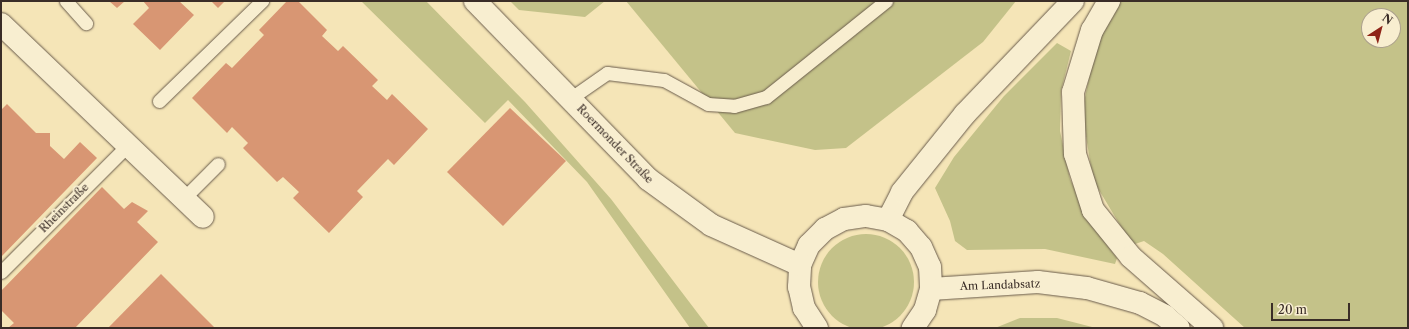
<!DOCTYPE html>
<meta charset="utf-8">
<style>
body{margin:0}
#map{position:relative;width:1409px;height:329px;overflow:hidden;background:#f5e5b7;font-family:"Libre Caslon Text",serif}
div>[style]{position:absolute}
.green>*{inset:0;background:#c4c289}
.round{border-radius:50%}
.building>*{inset:0;background:#d89673}
.roads{filter:drop-shadow(0 0 1px #695b4b) drop-shadow(0 0 1px #695b4b)}
.service>*{height:13px;margin:-6.5px;padding:0 6.5px;transform-origin:6.5px;border-radius:6.5px;background:#f8eed0}
.minor>*{height:22px;margin:-11px;padding:0 11px;transform-origin:11px;border-radius:11px;background:#f8eed0}
.secondary>*{height:22px;margin:-11px;padding:0 11px;transform-origin:11px;border-radius:11px;background:#f8eed0}
span{translate:-50% -50%;white-space:nowrap;text-align:center;line-height:1.15;-webkit-text-stroke:4px #f8eed0;paint-order:stroke}
.street-label{font-size:11px;color:#3a2d27}
.frame{position:absolute;inset:0;border:2px solid #3a2d27;pointer-events:none}
.north{position:absolute;left:1361px;top:8px;width:40px;height:40px;box-sizing:border-box;background:#f8eed0;border:1px solid #aca18c;border-radius:50%;rotate:36deg;font-size:11px;font-weight:700;line-height:16px;text-align:center;color:#3a2d27}
.north::after{content:'';display:block;margin:auto;width:14px;height:18px;background:#8f2418;clip-path:polygon(50% 0,100% 100%,50% 72%,0 100%)}
.scale{position:absolute;left:1271px;top:303px;width:79px;height:18px;box-sizing:border-box;border:2px solid #3a2d27;border-top:0;padding-left:5px;font-size:12px;line-height:14px;white-space:nowrap;color:#3a2d27;-webkit-text-stroke:3px #f8eed0;paint-order:stroke}
</style>
<div id="map">
<div class="green">
<div style="clip-path:polygon(361px 1px,426px 1px,525px 102px,611px 199px,709px 328px,690px 328px,587px 182px,508px 100px,485px 123px)"></div>
<div style="clip-path:polygon(510px 1px,605px 1px,585px 17px,519px 10px)"></div>
<div style="clip-path:polygon(626px 1px,1016px 1px,983px 42px,846px 148px,815px 150px,735px 133px)"></div>
<div style="clip-path:polygon(evenodd,1120px 1px,1408px 1px,1408px 328px,1245px 328px,1163px 254px,1144px 241px,1132px 245px,1093px 180px,1082px 111px,1097px 41px,1120px 1px,1369px 16px,1393px 16px,1393px 40px,1369px 40px,1369px 16px)"></div>
<div style="clip-path:polygon(1057px 43px,1071px 51px,1061px 91px,1060px 131px,1070px 179px,1094px 228px,1117px 258px,1115px 264px,1045px 249px,967px 250px,955px 241px,950px 221px,935px 188px,954px 157px,1004px 96px)"></div>
<div class="round" style="left:818px;top:234px;width:96px;height:96px"></div>
<div style="clip-path:polygon(1020px 318px,1057px 318px,1096px 328px,995px 328px)"></div>
</div>
<div class="building">
<div style="clip-path:polygon(109px 1px,125px 1px,117px 8px)"></div>
<div style="clip-path:polygon(143px 1px,179px 1px,194px 15px,160px 50px,133px 24px,149px 8px)"></div>
<div style="clip-path:polygon(211px 1px,225px 1px,218px 8px)"></div>
<div style="clip-path:polygon(287px 1px,298px 1px,327px 30px,322px 36px,338px 51px,343px 46px,378px 80px,372px 86px,387px 100px,392px 94px,428px 129px,394px 165px,388px 159px,357px 191px,363px 197px,329px 233px,293px 198px,299px 192px,283px 177px,277px 182px,243px 148px,248px 143px,232px 127px,227px 133px,192px 98px,226px 63px,232px 68px,264px 35px,259px 30px)"></div>
<div style="clip-path:polygon(7px 104px,36px 133px,50px 133px,50px 146px,64px 159px,80px 142px,97px 158px,1px 257px,1px 110px)"></div>
<div style="clip-path:polygon(510px 108px,566px 161px,503px 226px,447px 172px)"></div>
<div style="clip-path:polygon(102px 187px,124px 209px,132px 202px,148px 211px,137px 222px,158px 242px,75px 328px,8px 328px,14px 323px,1px 310px,1px 291px)"></div>
<div style="clip-path:polygon(161px 274px,215px 328px,108px 328px)"></div>
</div>
<div class="roads">
<div class="service">
<div style="left:66px;top:1px;width:30px;rotate:48deg"></div>
<div style="left:571px;top:98px;width:44px;rotate:-34.8deg"></div>
<div style="left:607px;top:73px;width:57px;rotate:7deg"></div>
<div style="left:664px;top:80px;width:50px;rotate:28.6deg"></div>
<div style="left:708px;top:104px;width:26px;rotate:4deg"></div>
<div style="left:734px;top:106px;width:33px;rotate:-16deg"></div>
<div style="left:766px;top:97px;width:154px;rotate:-38.7deg"></div>
<div style="left:159px;top:101px;width:144px;rotate:-44.2deg"></div>
<div style="left:184px;top:198px;width:48px;rotate:-45deg"></div>
<div style="left:1px;top:272px;width:180px;rotate:-45deg"></div>
</div>
<div class="minor">
<div style="left:1px;top:24px;width:279px;rotate:43.7deg"></div>
<div style="left:931px;top:289px;width:107px;rotate:-3.7deg"></div>
<div style="left:1038px;top:282px;width:49px;rotate:7deg"></div>
<div style="left:1087px;top:288px;width:55px;rotate:15.8deg"></div>
<div style="left:1140px;top:303px;width:28px;rotate:27deg"></div>
<div style="left:1165px;top:316px;width:18px;rotate:41deg"></div>
</div>
<div class="secondary">
<div style="left:475px;top:1px;width:248px;rotate:45.8deg"></div>
<div style="left:648px;top:179px;width:78px;rotate:36.1deg"></div>
<div style="left:711px;top:225px;width:98px;rotate:24.2deg"></div>
<div style="left:1109px;top:1px;width:34px;rotate:120deg"></div>
<div style="left:1092px;top:30px;width:65px;rotate:107deg"></div>
<div style="left:1073px;top:92px;width:62px;rotate:88.2deg"></div>
<div style="left:1075px;top:154px;width:59px;rotate:72.2deg"></div>
<div style="left:1093px;top:210px;width:60px;rotate:51deg"></div>
<div style="left:1131px;top:257px;width:108px;rotate:41.2deg"></div>
<div style="left:888px;top:220px;width:31px;rotate:-63deg"></div>
<div style="left:902px;top:192px;width:100px;rotate:-51.1deg"></div>
<div style="left:965px;top:114px;width:156px;rotate:-46.3deg"></div>
<div style="left:817px;top:328px;width:24px;rotate:-123deg"></div>
<div style="left:804px;top:308px;width:22px;rotate:-103deg"></div>
<div style="left:799px;top:287px;width:22px;rotate:-87deg"></div>
<div style="left:800px;top:265px;width:22px;rotate:-66deg"></div>
<div style="left:809px;top:245px;width:23px;rotate:-45deg"></div>
<div style="left:825px;top:229px;width:21px;rotate:-28deg"></div>
<div style="left:844px;top:219px;width:22px;rotate:-8deg"></div>
<div style="left:866px;top:216px;width:22px;rotate:10deg"></div>
<div style="left:888px;top:220px;width:22px;rotate:30deg"></div>
<div style="left:907px;top:231px;width:21px;rotate:49deg"></div>
<div style="left:921px;top:247px;width:22px;rotate:66deg"></div>
<div style="left:930px;top:267px;width:22px;rotate:87deg"></div>
<div style="left:931px;top:289px;width:22px;rotate:106deg"></div>
<div style="left:925px;top:310px;width:22px;rotate:124deg"></div>
</div>
</div>
<div class="street-label">
<span style="left:615px;top:144px;rotate:46deg">Roermonder Straße</span>
<span style="left:64px;top:208px;rotate:-45deg">Rheinstraße</span>
<span style="left:1000px;top:285px;rotate:-2deg">Am Landabsatz</span>
</div>
<div class="frame"></div>
<div class="north">N</div>
<div class="scale">20 m</div>
</div>
